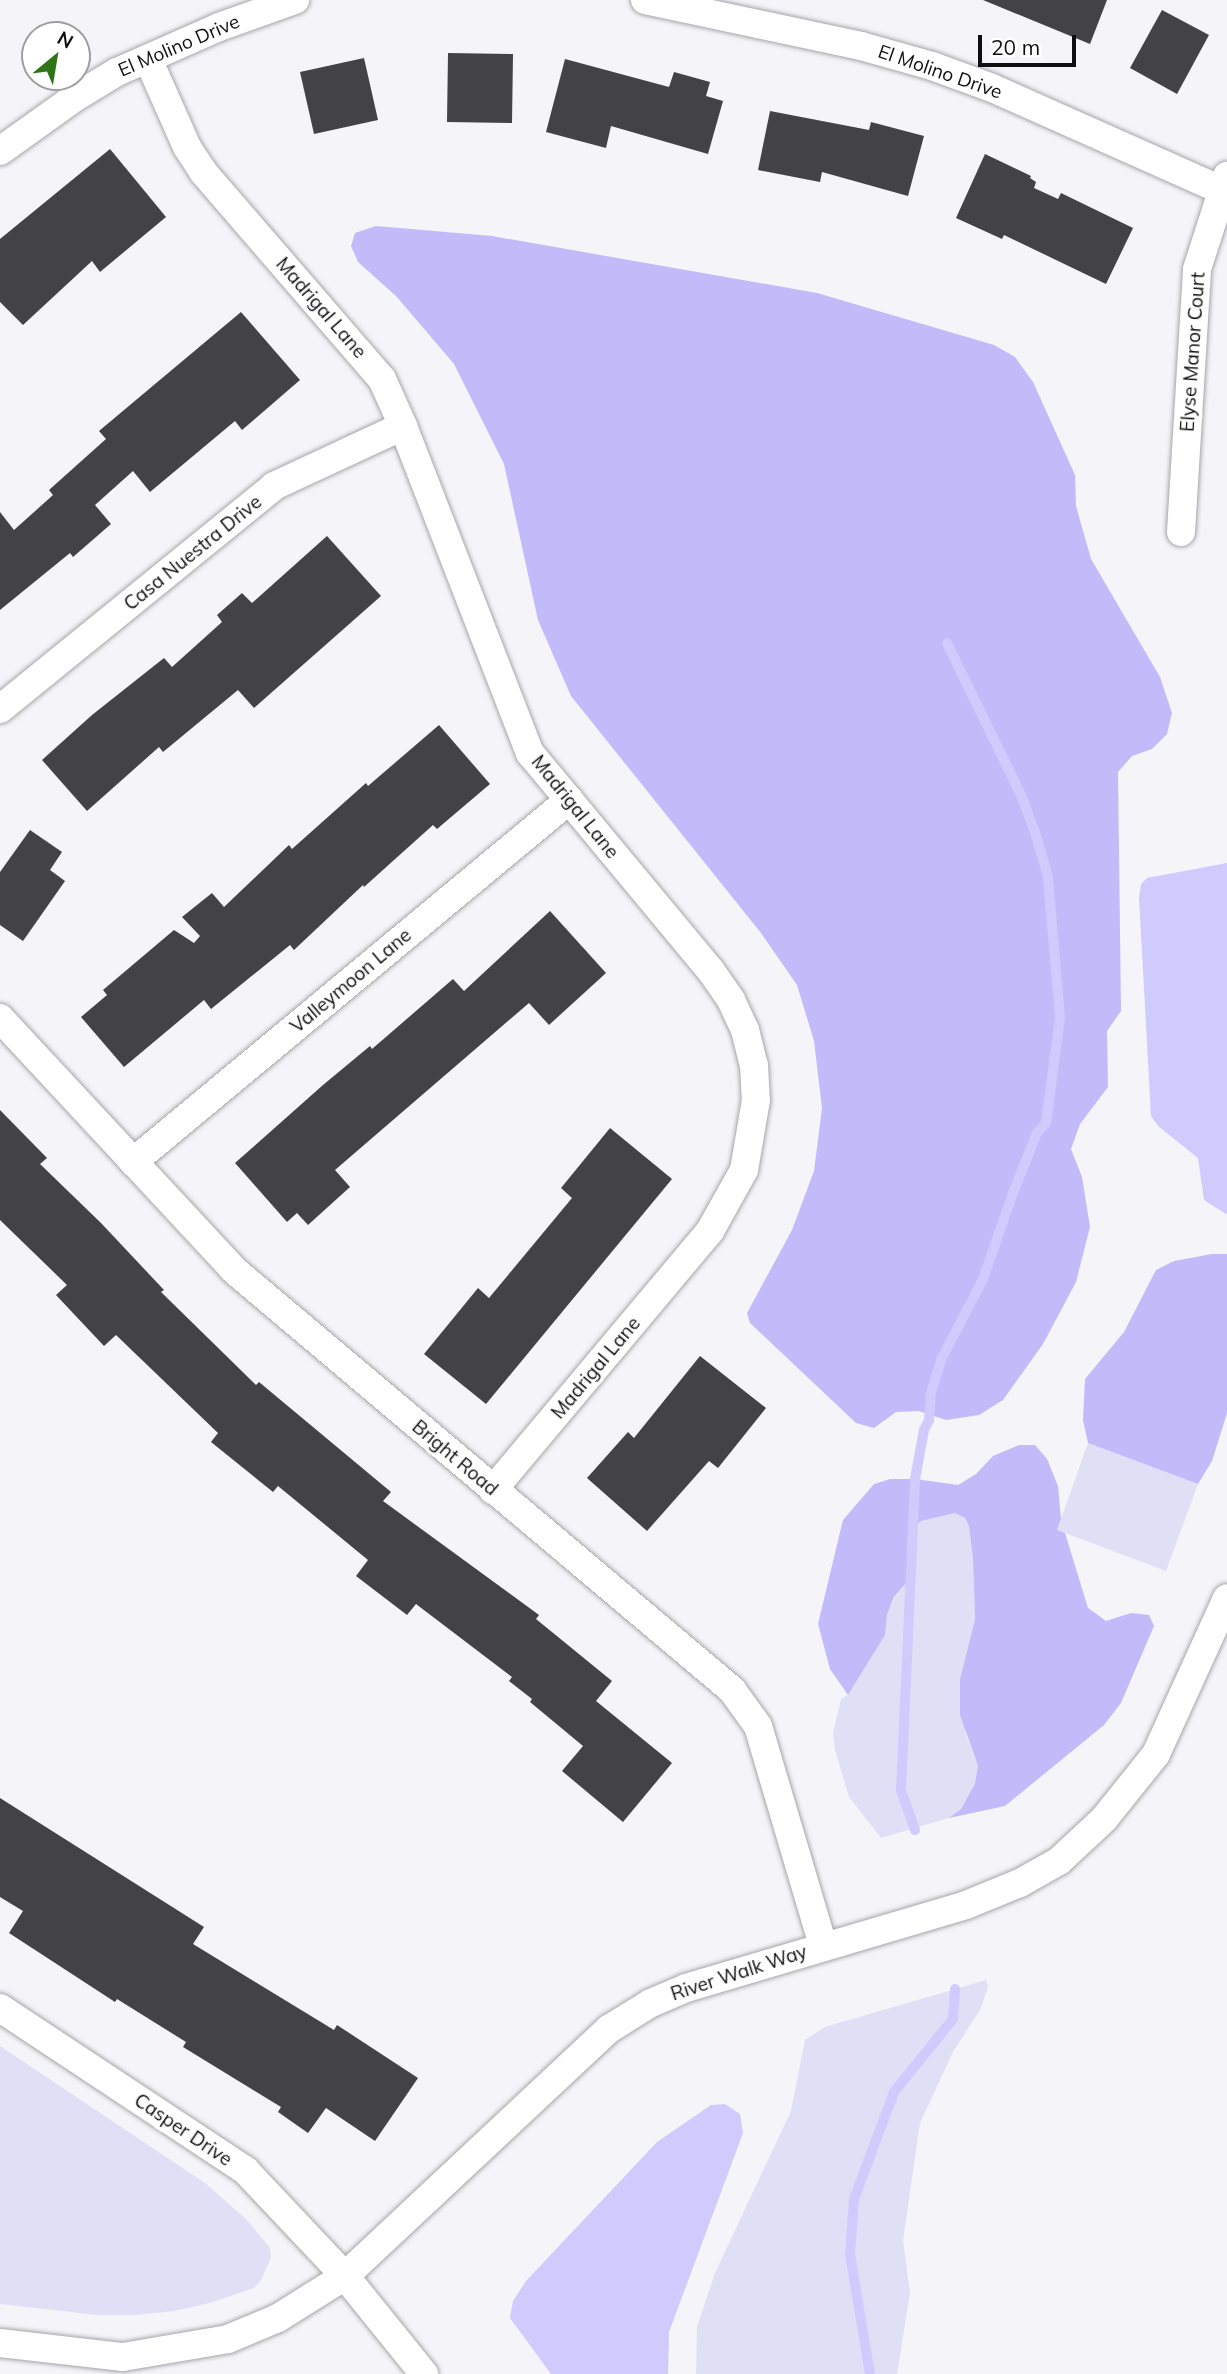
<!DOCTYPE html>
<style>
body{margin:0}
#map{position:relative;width:1227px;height:2374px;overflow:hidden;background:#f4f4f9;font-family:Mulish,sans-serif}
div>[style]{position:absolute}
.green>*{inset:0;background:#e1dff6}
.forest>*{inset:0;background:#c2baf9}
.water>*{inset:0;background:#d0cafd}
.stream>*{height:10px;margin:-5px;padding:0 5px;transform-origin:5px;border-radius:5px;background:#d0cafd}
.building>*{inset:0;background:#434246}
.roads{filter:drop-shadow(0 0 2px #a6a6aa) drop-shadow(0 0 2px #a6a6aa)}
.minor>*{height:28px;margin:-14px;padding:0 14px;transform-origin:14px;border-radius:14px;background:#fff}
span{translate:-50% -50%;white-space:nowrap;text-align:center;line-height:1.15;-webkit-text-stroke:7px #fff;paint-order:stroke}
.street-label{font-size:19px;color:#0f0e10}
.north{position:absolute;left:21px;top:21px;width:70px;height:70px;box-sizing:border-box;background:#fff;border:2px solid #9f9f9f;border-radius:50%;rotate:30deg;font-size:19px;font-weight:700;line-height:28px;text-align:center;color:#0f0e10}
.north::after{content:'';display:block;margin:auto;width:24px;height:32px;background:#2e7518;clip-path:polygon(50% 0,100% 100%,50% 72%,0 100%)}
.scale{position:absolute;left:978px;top:35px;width:98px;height:32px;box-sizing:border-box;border:4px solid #0f0e10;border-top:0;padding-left:9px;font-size:21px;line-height:24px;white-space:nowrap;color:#0f0e10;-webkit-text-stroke:5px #fff;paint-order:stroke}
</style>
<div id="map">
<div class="green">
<div style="clip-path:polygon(1088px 1443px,1198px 1484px,1166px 1571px,1057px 1530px)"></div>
<div style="clip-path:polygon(955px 1513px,965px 1518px,969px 1525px,973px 1559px,975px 1619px,960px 1679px,966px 1735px,978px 1766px,975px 1782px,961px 1809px,949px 1818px,881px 1838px,849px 1797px,835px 1750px,833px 1733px,841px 1699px,848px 1695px,885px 1635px,887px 1615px,895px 1597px,909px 1580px,913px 1528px,921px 1521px)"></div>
<div style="clip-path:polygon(986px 1980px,988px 1987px,980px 2010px,953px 2052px,920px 2123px,903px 2241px,910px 2293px,897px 2374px,696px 2374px,697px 2327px,715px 2273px,791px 2111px,805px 2040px,825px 2027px)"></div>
<div style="clip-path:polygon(0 2046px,205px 2183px,247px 2220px,270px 2248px,271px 2258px,261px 2280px,254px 2288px,213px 2302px,175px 2311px,135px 2315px,97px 2315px,0 2304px)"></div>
</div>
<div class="forest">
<div style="clip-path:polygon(376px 226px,492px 236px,817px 293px,994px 345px,1015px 357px,1033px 382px,1075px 475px,1076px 506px,1091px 559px,1160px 677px,1172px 713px,1167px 734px,1152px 749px,1132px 756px,1118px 772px,1121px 1011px,1107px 1031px,1108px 1087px,1080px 1124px,1071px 1149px,1082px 1177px,1090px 1227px,1076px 1282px,1043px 1344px,1003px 1400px,979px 1415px,946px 1420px,919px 1411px,896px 1412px,874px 1428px,856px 1423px,750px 1323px,747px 1313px,792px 1230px,814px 1171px,822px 1108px,814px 1041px,797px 985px,761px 933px,571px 696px,538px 620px,504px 464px,454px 364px,396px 296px,358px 262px,351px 246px,355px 233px)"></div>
<div style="clip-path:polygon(1212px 1254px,1227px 1254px,1227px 1413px,1212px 1461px,1198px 1484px,1088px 1443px,1083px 1420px,1085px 1379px,1124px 1332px,1156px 1270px,1174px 1261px)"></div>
<div style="clip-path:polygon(1019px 1445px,1035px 1445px,1047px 1459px,1058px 1486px,1061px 1519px,1057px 1530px,1065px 1533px,1088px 1608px,1106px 1621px,1131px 1613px,1149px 1615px,1154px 1626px,1121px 1703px,1104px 1725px,1005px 1806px,949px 1818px,961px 1809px,975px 1783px,978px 1766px,960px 1715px,960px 1679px,975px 1619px,973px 1559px,969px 1526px,965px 1518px,955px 1513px,921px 1521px,913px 1528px,909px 1580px,894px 1597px,887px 1615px,885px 1635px,848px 1695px,830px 1669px,818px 1624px,843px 1520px,874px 1484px,890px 1479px,915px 1479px,958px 1485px,976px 1474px,993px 1456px)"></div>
</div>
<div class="water">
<div style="clip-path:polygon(1227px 863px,1227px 1214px,1226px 1214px,1204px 1200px,1198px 1158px,1158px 1126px,1151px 1116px,1139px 898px,1141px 884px,1147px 878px)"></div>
<div style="clip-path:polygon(725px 2104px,740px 2114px,743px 2133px,669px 2332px,668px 2374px,551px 2374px,510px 2318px,513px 2301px,526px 2281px,657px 2142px,711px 2105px)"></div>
</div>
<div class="stream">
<div style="left:915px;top:1830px;width:42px;rotate:-109.3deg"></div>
<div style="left:901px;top:1790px;width:311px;rotate:-87.4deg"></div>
<div style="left:915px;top:1479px;width:50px;rotate:-79.6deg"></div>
<div style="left:924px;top:1430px;width:11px;rotate:-63deg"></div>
<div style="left:929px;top:1420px;width:27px;rotate:-86deg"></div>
<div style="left:931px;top:1393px;width:37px;rotate:-73deg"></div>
<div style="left:942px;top:1358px;width:89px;rotate:-62.6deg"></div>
<div style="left:983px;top:1279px;width:91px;rotate:-70.8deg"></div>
<div style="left:1013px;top:1193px;width:65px;rotate:-68.2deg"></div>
<div style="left:1037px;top:1133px;width:13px;rotate:-48deg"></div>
<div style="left:1046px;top:1123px;width:106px;rotate:-82.4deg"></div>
<div style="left:1060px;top:1018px;width:142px;rotate:-94.9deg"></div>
<div style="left:1048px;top:877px;width:37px;rotate:-106deg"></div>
<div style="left:1038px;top:841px;width:47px;rotate:-110deg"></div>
<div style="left:1022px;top:797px;width:171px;rotate:-116deg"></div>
<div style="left:870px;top:2374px;width:122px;rotate:-99.5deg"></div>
<div style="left:850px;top:2254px;width:55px;rotate:-85.8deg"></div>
<div style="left:854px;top:2199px;width:114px;rotate:-69.5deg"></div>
<div style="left:894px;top:2092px;width:94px;rotate:-51.1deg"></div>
<div style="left:953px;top:2019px;width:30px;rotate:-86deg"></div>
</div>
<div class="building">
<div style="clip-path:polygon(983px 0,1107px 0,1090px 44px)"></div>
<div style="clip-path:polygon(1162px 10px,1209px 35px,1177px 94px,1130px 68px)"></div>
<div style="clip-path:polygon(448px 53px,513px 54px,512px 123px,447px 122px)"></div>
<div style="clip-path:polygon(364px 58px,378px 120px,314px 134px,300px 72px)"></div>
<div style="clip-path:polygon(565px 59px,669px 87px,674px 72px,710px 82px,706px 96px,723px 101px,708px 154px,611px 126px,606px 148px,546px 132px)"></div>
<div style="clip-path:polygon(770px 111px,869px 130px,871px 122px,924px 136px,908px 196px,822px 172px,820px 182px,758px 170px)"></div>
<div style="clip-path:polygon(110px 149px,166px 217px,100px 272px,92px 261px,23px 325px,0 302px,0 239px)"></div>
<div style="clip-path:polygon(985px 154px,1031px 176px,1030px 178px,1036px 182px,1034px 188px,1058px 199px,1061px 193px,1133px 228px,1106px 284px,1004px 235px,1002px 239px,956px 218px)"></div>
<div style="clip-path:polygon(241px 312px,300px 380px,242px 430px,235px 421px,150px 492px,133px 471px,95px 505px,111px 524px,73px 557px,70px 553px,0 610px,0 512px,14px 530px,53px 495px,49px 490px,106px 439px,99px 431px)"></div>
<div style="clip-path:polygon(327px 536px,381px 596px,254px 708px,238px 690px,163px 752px,159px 747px,87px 811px,42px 760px,92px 715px,164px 658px,172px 667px,222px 622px,217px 615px,242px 593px,252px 603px)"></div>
<div style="clip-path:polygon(439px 725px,490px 784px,437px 829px,433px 825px,364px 887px,363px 885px,294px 950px,290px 945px,211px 1009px,204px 1000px,124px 1067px,81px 1017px,107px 995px,103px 990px,174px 930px,194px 943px,200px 936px,182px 917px,212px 893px,224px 907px,289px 845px,292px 849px,366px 783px,368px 786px)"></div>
<div style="clip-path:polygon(30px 830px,62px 852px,50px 870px,65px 881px,23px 941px,0 925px,0 872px)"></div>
<div style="clip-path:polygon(550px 911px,606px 973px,549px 1025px,529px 1003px,335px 1170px,350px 1187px,308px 1225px,297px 1213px,287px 1222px,235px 1163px,323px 1085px,370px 1046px,372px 1049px,453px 979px,464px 991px)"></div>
<div style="clip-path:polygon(0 1110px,47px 1158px,40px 1164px,101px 1223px,164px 1290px,161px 1292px,256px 1385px,259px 1382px,391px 1492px,383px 1501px,539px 1615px,536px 1619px,612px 1681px,596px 1701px,672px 1763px,623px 1822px,562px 1771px,583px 1746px,530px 1702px,532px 1699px,509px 1681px,512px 1677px,416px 1604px,407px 1615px,356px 1576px,368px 1560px,278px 1486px,273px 1492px,211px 1442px,218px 1433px,116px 1335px,104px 1346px,56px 1295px,67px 1285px,0 1220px)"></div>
<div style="clip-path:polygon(610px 1128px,672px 1179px,486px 1404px,424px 1354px,478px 1288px,489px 1298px,572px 1198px,561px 1188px)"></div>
<div style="clip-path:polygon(700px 1356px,766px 1408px,718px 1468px,709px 1461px,647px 1531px,587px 1478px,628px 1432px,634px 1438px)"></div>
<div style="clip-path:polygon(0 1798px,204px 1927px,193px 1944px,334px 2030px,337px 2025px,418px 2078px,375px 2141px,326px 2108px,308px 2133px,278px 2112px,281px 2107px,183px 2047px,186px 2042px,117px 1999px,115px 2002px,9px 1933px,23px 1911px,0 1897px)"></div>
</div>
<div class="roads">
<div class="minor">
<div style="left:645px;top:0;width:221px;rotate:12deg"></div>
<div style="left:861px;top:46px;width:74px;rotate:15.7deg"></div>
<div style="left:932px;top:66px;width:64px;rotate:20.1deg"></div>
<div style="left:992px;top:88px;width:251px;rotate:24deg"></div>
<div style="left:148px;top:59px;width:96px;rotate:66.1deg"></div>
<div style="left:187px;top:147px;width:31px;rotate:57deg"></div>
<div style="left:204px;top:173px;width:272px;rotate:49.2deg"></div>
<div style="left:382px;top:379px;width:51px;rotate:65.9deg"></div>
<div style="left:403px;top:426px;width:351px;rotate:68.8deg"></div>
<div style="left:530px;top:753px;width:283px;rotate:50.3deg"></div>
<div style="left:711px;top:971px;width:35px;rotate:55deg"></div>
<div style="left:731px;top:1000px;width:33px;rotate:65deg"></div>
<div style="left:745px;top:1030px;width:36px;rotate:76deg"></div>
<div style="left:754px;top:1065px;width:35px;rotate:87deg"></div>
<div style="left:756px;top:1100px;width:71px;rotate:99.7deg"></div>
<div style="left:744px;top:1170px;width:70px;rotate:119.1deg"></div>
<div style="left:710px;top:1231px;width:338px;rotate:130deg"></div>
<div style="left:0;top:151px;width:91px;rotate:-35.6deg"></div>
<div style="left:74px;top:98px;width:50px;rotate:-31.2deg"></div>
<div style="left:117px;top:72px;width:111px;rotate:-23.8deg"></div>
<div style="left:219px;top:27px;width:81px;rotate:-19.6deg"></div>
<div style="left:1181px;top:532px;width:263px;rotate:-86.5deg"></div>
<div style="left:1197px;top:269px;width:98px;rotate:-72.1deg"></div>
<div style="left:0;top:709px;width:353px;rotate:-39.1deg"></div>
<div style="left:274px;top:486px;width:142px;rotate:-24.9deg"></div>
<div style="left:0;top:1018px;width:345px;rotate:47.1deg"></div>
<div style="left:235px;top:1271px;width:650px;rotate:40.13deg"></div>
<div style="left:732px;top:1690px;width:44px;rotate:54.2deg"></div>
<div style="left:758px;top:1726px;width:228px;rotate:73.5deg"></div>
<div style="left:133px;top:1162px;width:567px;rotate:-39.7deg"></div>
<div style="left:0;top:2008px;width:295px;rotate:33.5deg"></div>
<div style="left:246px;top:2171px;width:144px;rotate:46.7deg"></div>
<div style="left:345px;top:2276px;width:126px;rotate:51.1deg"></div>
<div style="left:0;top:2343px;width:124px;rotate:6.5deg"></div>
<div style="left:123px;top:2357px;width:107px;rotate:-9.7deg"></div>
<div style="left:228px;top:2339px;width:54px;rotate:-22.8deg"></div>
<div style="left:278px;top:2318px;width:79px;rotate:-32.1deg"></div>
<div style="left:345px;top:2276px;width:362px;rotate:-43.1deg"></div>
<div style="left:609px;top:2029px;width:49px;rotate:-31.8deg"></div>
<div style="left:651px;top:2003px;width:38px;rotate:-23deg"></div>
<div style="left:686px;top:1988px;width:292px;rotate:-16.5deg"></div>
<div style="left:966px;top:1905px;width:58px;rotate:-22.2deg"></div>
<div style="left:1020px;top:1883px;width:45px;rotate:-29.4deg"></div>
<div style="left:1059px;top:1861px;width:62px;rotate:-43deg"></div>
<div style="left:1104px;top:1819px;width:83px;rotate:-51.3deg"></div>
<div style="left:1156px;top:1754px;width:171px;rotate:-65.5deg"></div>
</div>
</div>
<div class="street-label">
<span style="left:179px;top:46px;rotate:-23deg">El Molino Drive</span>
<span style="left:940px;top:72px;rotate:19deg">El Molino Drive</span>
<span style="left:321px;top:308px;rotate:49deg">Madrigal Lane</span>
<span style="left:1193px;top:352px;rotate:-86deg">Elyse Manor Court</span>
<span style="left:193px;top:553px;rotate:-39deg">Casa Nuestra Drive</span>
<span style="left:575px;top:807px;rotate:51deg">Madrigal Lane</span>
<span style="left:351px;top:981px;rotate:-40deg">Valleymoon Lane</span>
<span style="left:596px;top:1368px;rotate:-50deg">Madrigal Lane</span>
<span style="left:455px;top:1458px;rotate:40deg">Bright Road</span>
<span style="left:739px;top:1973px;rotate:-18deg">River Walk Way</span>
<span style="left:183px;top:2130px;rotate:34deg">Casper Drive</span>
</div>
<div class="north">N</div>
<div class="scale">20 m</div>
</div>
